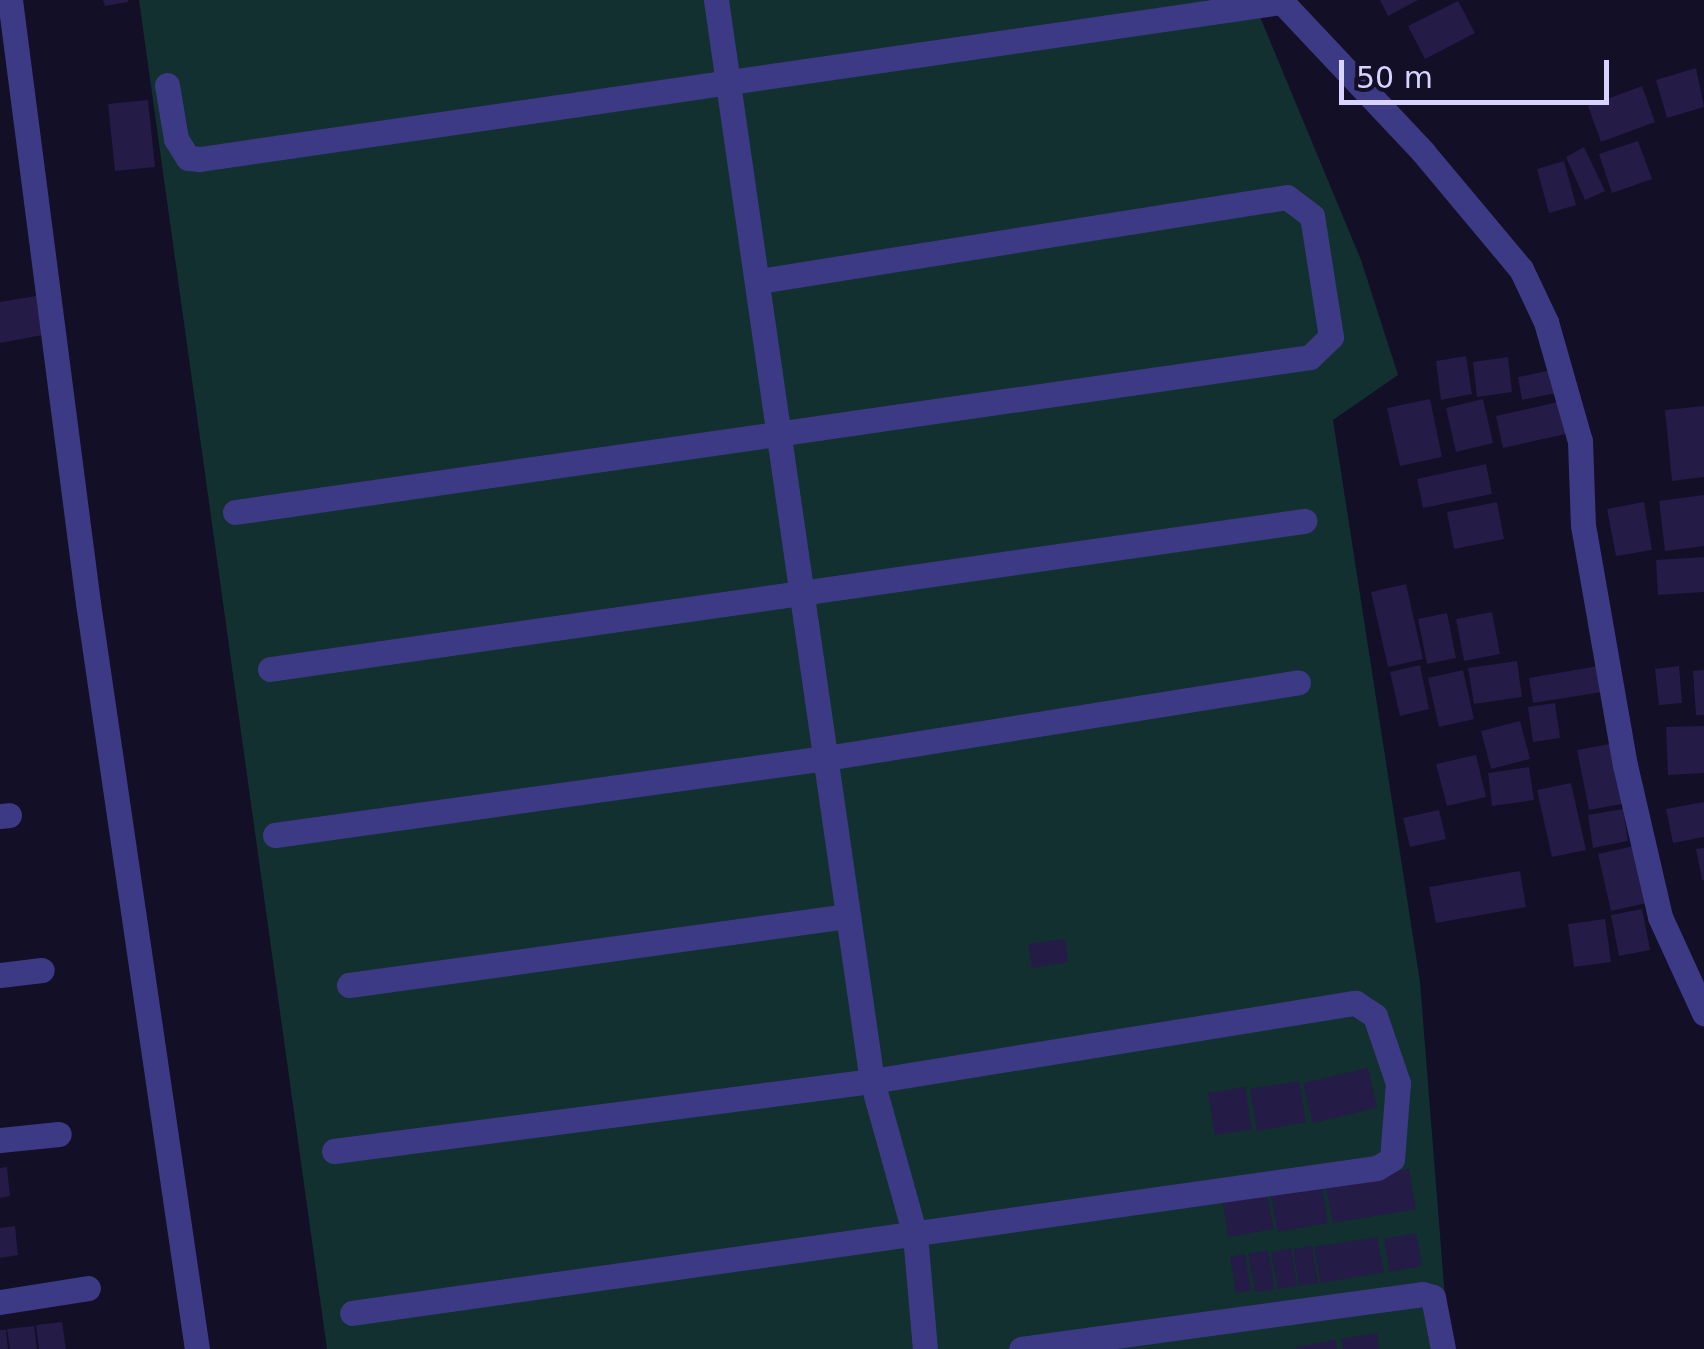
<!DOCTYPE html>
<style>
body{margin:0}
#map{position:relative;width:1704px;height:1349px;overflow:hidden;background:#130f26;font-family:"DejaVu Sans",sans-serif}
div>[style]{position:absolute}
.green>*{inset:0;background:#12302f}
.building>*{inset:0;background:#241b47}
.minor>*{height:25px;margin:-12.5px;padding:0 12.5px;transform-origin:12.5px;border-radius:12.5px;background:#3d3a85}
span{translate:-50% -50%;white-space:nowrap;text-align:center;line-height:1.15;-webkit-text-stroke:8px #130f26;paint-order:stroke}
.scale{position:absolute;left:1339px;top:60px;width:270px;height:45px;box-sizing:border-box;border:5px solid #d9d4ff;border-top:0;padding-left:12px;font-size:30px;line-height:35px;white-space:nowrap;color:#d9d4ff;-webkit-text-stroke:8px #130f26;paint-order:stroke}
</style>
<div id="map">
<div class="green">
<div style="clip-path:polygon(139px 0,1253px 0,1361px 260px,1398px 375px,1333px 420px,1420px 982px,1449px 1349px,327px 1349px)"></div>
</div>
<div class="building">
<div style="clip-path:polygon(103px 0,128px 0,128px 2px,105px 6px)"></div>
<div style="clip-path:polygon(1380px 0,1418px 0,1388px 16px)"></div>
<div style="clip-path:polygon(1458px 1px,1475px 33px,1425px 59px,1408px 26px)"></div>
<div style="clip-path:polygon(1696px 68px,1704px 107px,1667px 118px,1656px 80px)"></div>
<div style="clip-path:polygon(1642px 86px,1655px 122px,1601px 142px,1588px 106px)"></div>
<div style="clip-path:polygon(148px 100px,155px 167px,115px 171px,108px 104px)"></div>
<div style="clip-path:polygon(1638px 141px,1652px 179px,1612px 193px,1599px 154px)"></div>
<div style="clip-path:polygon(1584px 147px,1605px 191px,1585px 200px,1566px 157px)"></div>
<div style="clip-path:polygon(1564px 161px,1576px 205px,1549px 213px,1537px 169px)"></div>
<div style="clip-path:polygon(36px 296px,43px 335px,0 343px,0 302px)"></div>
<div style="clip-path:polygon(1466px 356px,1472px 394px,1441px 400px,1436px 361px)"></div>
<div style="clip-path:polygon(1508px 357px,1512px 392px,1477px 397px,1473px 362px)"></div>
<div style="clip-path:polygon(1557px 369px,1562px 392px,1522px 400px,1518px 377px)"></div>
<div style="clip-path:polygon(1430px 399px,1442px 457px,1400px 466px,1387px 408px)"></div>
<div style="clip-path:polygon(1483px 399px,1493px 443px,1456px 452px,1446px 408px)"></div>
<div style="clip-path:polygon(1558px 402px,1566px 434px,1503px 448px,1496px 416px)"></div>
<div style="clip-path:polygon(1704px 406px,1704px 477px,1672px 481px,1665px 410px)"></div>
<div style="clip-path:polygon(1486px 464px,1492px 494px,1423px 508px,1417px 479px)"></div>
<div style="clip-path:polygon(1704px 495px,1704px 546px,1665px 551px,1659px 501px)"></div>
<div style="clip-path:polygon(1497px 502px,1504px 539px,1454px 549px,1447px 512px)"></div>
<div style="clip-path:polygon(1644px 502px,1652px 550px,1616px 556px,1607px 509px)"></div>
<div style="clip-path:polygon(1704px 557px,1704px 592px,1658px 595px,1656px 560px)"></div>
<div style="clip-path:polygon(1406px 584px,1423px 659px,1388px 667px,1371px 592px)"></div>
<div style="clip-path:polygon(1492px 612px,1500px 654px,1464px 661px,1456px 619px)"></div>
<div style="clip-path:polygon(1447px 613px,1456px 658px,1427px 664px,1418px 619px)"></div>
<div style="clip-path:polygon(1517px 661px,1522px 697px,1474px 704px,1468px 668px)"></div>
<div style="clip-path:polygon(1420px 665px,1429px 709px,1400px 716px,1390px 672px)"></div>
<div style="clip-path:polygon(1598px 666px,1602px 692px,1533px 703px,1529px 678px)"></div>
<div style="clip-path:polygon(1679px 666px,1682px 703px,1659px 705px,1655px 669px)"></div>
<div style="clip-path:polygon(1463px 670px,1474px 719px,1439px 727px,1428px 678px)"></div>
<div style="clip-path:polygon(1704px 670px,1704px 715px,1696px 715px,1693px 671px)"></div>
<div style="clip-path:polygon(1555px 703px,1560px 738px,1533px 742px,1528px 707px)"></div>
<div style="clip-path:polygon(1520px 721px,1530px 759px,1491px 769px,1481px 731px)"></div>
<div style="clip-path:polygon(1704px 726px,1704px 773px,1668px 775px,1666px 727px)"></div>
<div style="clip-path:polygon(1610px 744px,1622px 804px,1589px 810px,1577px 750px)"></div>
<div style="clip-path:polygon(1476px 755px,1486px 797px,1447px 806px,1436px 764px)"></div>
<div style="clip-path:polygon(1529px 767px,1534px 800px,1492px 806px,1488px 773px)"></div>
<div style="clip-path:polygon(1571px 783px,1586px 850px,1552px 857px,1537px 790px)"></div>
<div style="clip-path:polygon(1704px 802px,1704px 837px,1673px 843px,1666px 809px)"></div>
<div style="clip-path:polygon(1623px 809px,1628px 841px,1593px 848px,1588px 815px)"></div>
<div style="clip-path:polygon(1439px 810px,1446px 839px,1410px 847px,1403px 818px)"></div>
<div style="clip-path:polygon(1638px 845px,1651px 902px,1611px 911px,1598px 854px)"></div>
<div style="clip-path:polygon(1704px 848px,1704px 880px,1702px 880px,1696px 849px)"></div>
<div style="clip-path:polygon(1520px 871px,1526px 907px,1436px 923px,1429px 887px)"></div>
<div style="clip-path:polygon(1642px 909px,1650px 950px,1619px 956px,1611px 915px)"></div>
<div style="clip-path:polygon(1605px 919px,1611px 962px,1574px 967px,1568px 924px)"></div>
<div style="clip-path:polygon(1065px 939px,1068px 962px,1032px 968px,1028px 944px)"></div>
<div style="clip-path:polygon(1368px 1068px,1377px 1108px,1313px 1123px,1303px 1083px)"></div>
<div style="clip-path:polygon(1299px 1081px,1306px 1122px,1257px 1131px,1250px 1089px)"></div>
<div style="clip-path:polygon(1245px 1087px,1252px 1129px,1215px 1135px,1208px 1093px)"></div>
<div style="clip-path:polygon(7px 1167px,10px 1196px,0 1198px,0 1168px)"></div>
<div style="clip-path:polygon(1409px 1169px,1416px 1209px,1333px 1223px,1325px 1183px)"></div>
<div style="clip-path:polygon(1321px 1182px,1328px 1223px,1278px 1232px,1270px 1191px)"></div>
<div style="clip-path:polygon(1266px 1190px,1274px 1229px,1228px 1237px,1222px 1197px)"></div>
<div style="clip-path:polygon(15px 1226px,18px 1255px,0 1258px,0 1228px)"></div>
<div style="clip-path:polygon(1416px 1233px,1422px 1266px,1390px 1272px,1384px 1239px)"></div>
<div style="clip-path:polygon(1377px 1237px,1384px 1272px,1321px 1283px,1314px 1247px)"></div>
<div style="clip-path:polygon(1312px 1246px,1318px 1283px,1299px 1286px,1293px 1249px)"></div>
<div style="clip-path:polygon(1291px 1248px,1297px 1286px,1278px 1289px,1271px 1252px)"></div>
<div style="clip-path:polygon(1268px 1250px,1275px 1289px,1255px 1292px,1248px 1254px)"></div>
<div style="clip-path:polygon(1245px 1254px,1251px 1290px,1236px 1293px,1230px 1257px)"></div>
<div style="clip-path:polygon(62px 1322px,66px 1349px,39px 1349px,36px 1325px)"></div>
<div style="clip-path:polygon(34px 1326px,37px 1349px,10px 1349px,7px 1329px)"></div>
<div style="clip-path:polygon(0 1330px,6px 1330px,8px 1349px,0 1349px)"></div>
<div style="clip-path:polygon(1377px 1333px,1379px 1349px,1343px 1349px,1341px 1339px)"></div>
<div style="clip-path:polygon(1336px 1340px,1337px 1349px,1296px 1349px,1296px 1347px)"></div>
</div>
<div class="minor">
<div style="left:10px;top:0;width:608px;rotate:82.63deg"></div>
<div style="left:88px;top:603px;width:754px;rotate:81.69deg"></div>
<div style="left:716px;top:0;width:1092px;rotate:81.79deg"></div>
<div style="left:872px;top:1081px;width:160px;rotate:74.4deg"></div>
<div style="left:915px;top:1235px;width:114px;rotate:85deg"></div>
<div style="left:1280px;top:0;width:209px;rotate:46.7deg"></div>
<div style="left:1423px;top:152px;width:153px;rotate:50.1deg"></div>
<div style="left:1521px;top:269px;width:59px;rotate:64.7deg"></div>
<div style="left:1546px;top:322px;width:124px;rotate:74.1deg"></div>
<div style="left:1580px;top:441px;width:84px;rotate:88deg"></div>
<div style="left:1583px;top:525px;width:244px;rotate:80.1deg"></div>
<div style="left:1625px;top:765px;width:156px;rotate:77deg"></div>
<div style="left:1660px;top:917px;width:106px;rotate:65.4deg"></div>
<div style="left:167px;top:85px;width:55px;rotate:80.5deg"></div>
<div style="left:176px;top:139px;width:22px;rotate:58deg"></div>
<div style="left:188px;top:158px;width:12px;rotate:5deg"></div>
<div style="left:200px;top:159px;width:1093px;rotate:-8.26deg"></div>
<div style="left:235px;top:512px;width:1086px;rotate:-8.2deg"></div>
<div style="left:1310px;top:357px;width:29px;rotate:-44deg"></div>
<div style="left:1331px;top:337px;width:122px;rotate:-98.9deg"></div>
<div style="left:1312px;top:216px;width:31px;rotate:-143deg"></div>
<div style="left:1287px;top:197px;width:535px;rotate:170.96deg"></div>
<div style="left:270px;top:669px;width:1045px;rotate:-8.15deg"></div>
<div style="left:0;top:816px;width:9px;rotate:-6deg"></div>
<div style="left:275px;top:835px;width:556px;rotate:-7.96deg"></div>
<div style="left:826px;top:758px;width:478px;rotate:-9.1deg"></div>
<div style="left:0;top:975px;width:42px;rotate:-6.8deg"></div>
<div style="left:349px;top:985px;width:504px;rotate:-7.87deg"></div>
<div style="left:0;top:1140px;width:59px;rotate:-5.8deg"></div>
<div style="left:334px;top:1151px;width:543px;rotate:-7.41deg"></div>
<div style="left:872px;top:1081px;width:490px;rotate:-9.2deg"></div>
<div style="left:1356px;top:1003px;width:23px;rotate:34deg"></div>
<div style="left:1375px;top:1016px;width:71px;rotate:71.1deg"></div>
<div style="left:1398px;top:1083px;width:76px;rotate:94.5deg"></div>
<div style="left:1392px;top:1159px;width:17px;rotate:149deg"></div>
<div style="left:1377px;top:1168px;width:1035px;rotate:171.95deg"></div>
<div style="left:0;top:1302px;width:89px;rotate:-9deg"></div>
<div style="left:1021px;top:1349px;width:405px;rotate:-7.8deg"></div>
<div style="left:1422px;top:1294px;width:11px;rotate:15deg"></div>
<div style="left:1433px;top:1297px;width:53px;rotate:79.1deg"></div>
</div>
<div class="scale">50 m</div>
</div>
